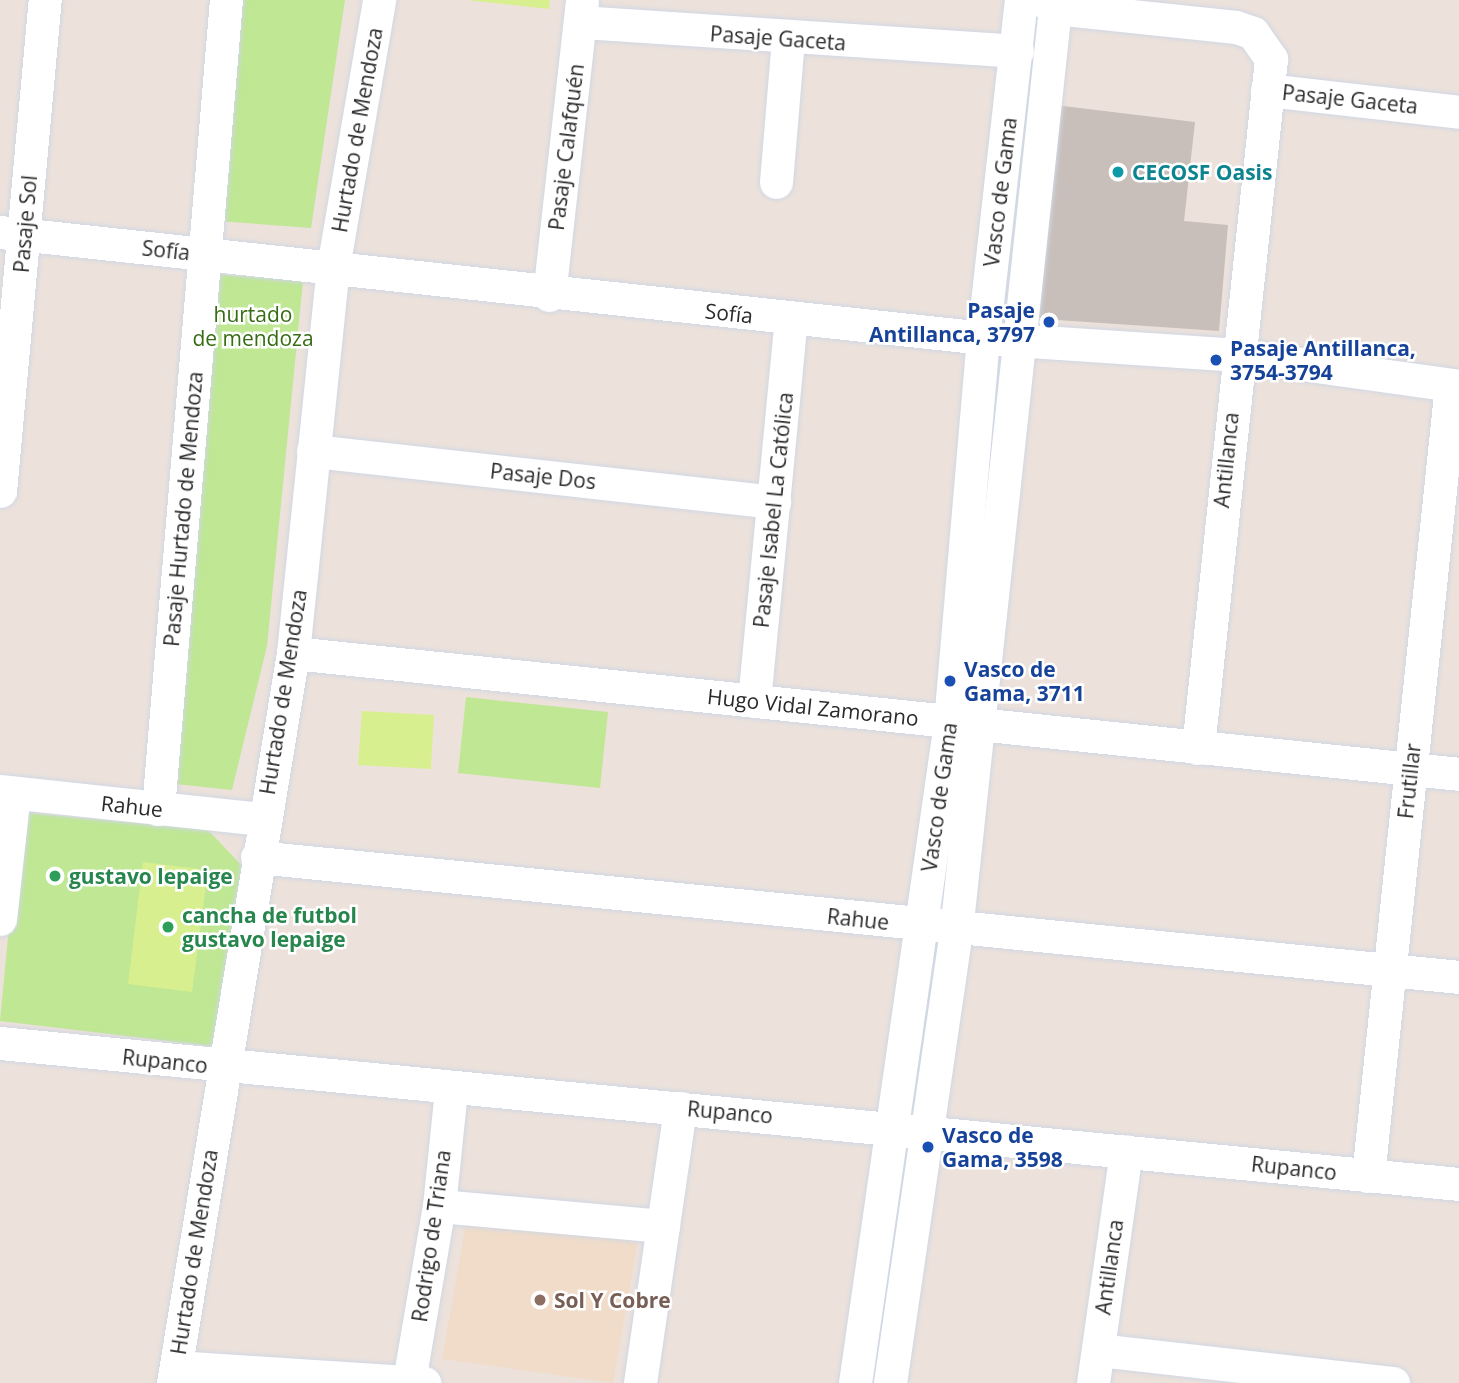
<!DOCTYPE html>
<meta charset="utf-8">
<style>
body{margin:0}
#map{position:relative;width:1459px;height:1383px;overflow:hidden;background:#ede2db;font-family:"Open Sans",sans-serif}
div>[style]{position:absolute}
.education>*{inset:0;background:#f0dcc9}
.green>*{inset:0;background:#bfe794}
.pitch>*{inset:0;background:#d8ef8f}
.building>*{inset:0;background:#c8bfbb}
.roads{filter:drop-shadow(0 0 2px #d0d7e4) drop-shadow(0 0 2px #d0d7e4)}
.street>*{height:33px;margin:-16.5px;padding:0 16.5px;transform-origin:16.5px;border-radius:16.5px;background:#fff}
.dots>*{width:19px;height:19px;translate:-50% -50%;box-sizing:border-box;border:4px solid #fff;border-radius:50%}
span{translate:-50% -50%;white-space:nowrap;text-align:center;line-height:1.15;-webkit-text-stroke:5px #fff;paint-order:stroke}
.street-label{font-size:21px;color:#2a2a2a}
.culture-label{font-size:21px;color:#0d838f;font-weight:700}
.left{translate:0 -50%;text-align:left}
.transit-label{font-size:21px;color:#164399;font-weight:700}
.right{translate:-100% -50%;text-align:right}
.park-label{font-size:21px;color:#376c15}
.leisure-label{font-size:21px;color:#27864d;font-weight:700}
.education-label{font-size:21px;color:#785e54;font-weight:700}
</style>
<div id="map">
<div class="education">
<div style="clip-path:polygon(466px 1224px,638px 1241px,613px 1383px,442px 1359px)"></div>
</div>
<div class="green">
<div style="clip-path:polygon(239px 0,345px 0,311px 228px,218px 221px)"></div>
<div style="clip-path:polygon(213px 274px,303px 281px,267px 646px,232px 790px,166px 783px)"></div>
<div style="clip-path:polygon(466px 697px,608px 712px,600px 788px,458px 773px)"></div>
<div style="clip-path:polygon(20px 812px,208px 830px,244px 868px,218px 1047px,0 1021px)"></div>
</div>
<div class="pitch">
<div style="clip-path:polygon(466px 0,550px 0,549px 9px)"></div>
<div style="clip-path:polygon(362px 711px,434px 715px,431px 769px,358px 765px)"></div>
<div style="clip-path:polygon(143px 862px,208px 870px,192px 992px,128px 984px)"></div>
</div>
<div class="building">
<div style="clip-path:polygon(1055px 105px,1195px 122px,1184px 221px,1228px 225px,1219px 331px,1028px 318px)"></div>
</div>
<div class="roads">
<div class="street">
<div style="left:1042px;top:0;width:15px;rotate:32deg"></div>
<div style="left:1055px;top:8px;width:182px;rotate:6deg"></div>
<div style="left:1236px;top:27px;width:18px;rotate:19deg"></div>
<div style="left:1253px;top:33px;width:32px;rotate:55deg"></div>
<div style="left:1271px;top:59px;width:693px;rotate:96.05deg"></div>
<div style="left:581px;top:22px;width:437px;rotate:3.8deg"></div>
<div style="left:1267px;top:90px;width:193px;rotate:6.5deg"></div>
<div style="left:776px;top:182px;width:143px;rotate:-85.2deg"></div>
<div style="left:0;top:232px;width:989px;rotate:6.15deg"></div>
<div style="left:983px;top:338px;width:255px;rotate:3.8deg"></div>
<div style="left:1237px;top:355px;width:224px;rotate:7.9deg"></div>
<div style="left:549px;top:295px;width:295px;rotate:-83.6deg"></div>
<div style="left:313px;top:451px;width:464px;rotate:6.3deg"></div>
<div style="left:0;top:491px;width:493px;rotate:-84.8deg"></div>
<div style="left:293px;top:653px;width:1172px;rotate:5.92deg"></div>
<div style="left:754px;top:701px;width:384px;rotate:-84.5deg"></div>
<div style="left:0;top:791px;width:264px;rotate:6.1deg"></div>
<div style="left:158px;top:809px;width:812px;rotate:-85.2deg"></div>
<div style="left:257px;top:857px;width:1208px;rotate:5.7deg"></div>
<div style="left:0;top:919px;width:127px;rotate:-83.7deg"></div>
<div style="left:0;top:1043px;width:1466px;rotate:5.52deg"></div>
<div style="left:1368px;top:1176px;width:795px;rotate:-84.01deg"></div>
<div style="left:439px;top:1206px;width:225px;rotate:5.1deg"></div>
<div style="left:1098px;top:1350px;width:297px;rotate:6.4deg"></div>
<div style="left:176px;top:1367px;width:249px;rotate:3.7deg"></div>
<div style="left:409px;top:1381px;width:178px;rotate:-80.3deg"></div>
<div style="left:439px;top:1206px;width:118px;rotate:-84.1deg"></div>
<div style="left:173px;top:1383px;width:740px;rotate:-80.67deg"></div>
<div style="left:293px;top:653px;width:382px;rotate:-84.1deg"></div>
<div style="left:332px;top:273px;width:277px;rotate:-80.2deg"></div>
<div style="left:640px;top:1383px;width:278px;rotate:-81.7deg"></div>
<div style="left:855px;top:1383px;width:668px;rotate:-81.82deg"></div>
<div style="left:950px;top:722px;width:385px;rotate:-85.1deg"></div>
<div style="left:983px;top:338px;width:340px;rotate:-83.6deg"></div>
<div style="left:890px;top:1383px;width:457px;rotate:-81.7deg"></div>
<div style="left:956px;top:931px;width:928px;rotate:-83.88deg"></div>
<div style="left:1093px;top:1383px;width:234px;rotate:-81.9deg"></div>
</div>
</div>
<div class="dots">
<div style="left:1118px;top:172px;background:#0f9aa8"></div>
<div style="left:1049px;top:322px;background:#1a4fb4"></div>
<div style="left:1216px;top:360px;background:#1a4fb4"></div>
<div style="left:950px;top:681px;background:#1a4fb4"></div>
<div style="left:55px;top:876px;background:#2e9e5b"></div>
<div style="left:168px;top:927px;background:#2e9e5b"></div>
<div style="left:928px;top:1147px;background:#1a4fb4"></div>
<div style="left:540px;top:1300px;background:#8d6e63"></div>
</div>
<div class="street-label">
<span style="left:778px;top:38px;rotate:4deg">Pasaje Gaceta</span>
<span style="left:1350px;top:99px;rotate:6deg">Pasaje Gaceta</span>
<span style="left:357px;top:130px;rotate:-80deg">Hurtado de Mendoza</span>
<span style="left:566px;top:147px;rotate:-83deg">Pasaje Calafquén</span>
<span style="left:1000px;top:192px;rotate:-83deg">Vasco de Gama</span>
<span style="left:25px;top:224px;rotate:-85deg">Pasaje Sol</span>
<span style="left:166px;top:250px;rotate:6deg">Sofía</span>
<span style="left:729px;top:313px;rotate:6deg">Sofía</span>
<span style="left:1226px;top:460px;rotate:-84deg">Antillanca</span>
<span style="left:543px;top:476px;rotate:6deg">Pasaje Dos</span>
<span style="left:183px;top:509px;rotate:-85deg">Pasaje Hurtado de Mendoza</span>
<span style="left:773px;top:510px;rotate:-84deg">Pasaje Isabel La Católica</span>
<span style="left:283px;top:692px;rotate:-81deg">Hurtado de Mendoza</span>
<span style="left:813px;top:707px;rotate:6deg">Hugo Vidal Zamorano</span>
<span style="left:1409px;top:781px;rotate:-84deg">Frutillar</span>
<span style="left:939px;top:797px;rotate:-82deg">Vasco de Gama</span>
<span style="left:132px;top:806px;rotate:6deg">Rahue</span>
<span style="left:858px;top:919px;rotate:6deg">Rahue</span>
<span style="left:165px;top:1061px;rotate:6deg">Rupanco</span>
<span style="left:730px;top:1112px;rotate:5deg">Rupanco</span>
<span style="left:1294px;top:1168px;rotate:6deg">Rupanco</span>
<span style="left:431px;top:1236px;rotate:-82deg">Rodrigo de Triana</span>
<span style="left:194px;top:1252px;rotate:-81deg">Hurtado de Mendoza</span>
<span style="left:1109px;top:1267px;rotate:-82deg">Antillanca</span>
</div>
<div class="culture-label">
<span class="left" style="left:1132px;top:172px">CECOSF Oasis</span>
</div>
<div class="transit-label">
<span class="right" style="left:1035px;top:322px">Pasaje<br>Antillanca, 3797</span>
<span class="left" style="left:1230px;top:360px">Pasaje Antillanca,<br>3754-3794</span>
<span class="left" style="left:964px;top:681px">Vasco de<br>Gama, 3711</span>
<span class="left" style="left:942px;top:1147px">Vasco de<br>Gama, 3598</span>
</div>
<div class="park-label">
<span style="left:253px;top:326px">hurtado<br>de mendoza</span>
</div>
<div class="leisure-label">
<span class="left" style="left:69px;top:876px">gustavo lepaige</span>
<span class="left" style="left:182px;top:927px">cancha de futbol<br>gustavo lepaige</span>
</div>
<div class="education-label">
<span class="left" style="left:554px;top:1300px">Sol Y Cobre</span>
</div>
</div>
